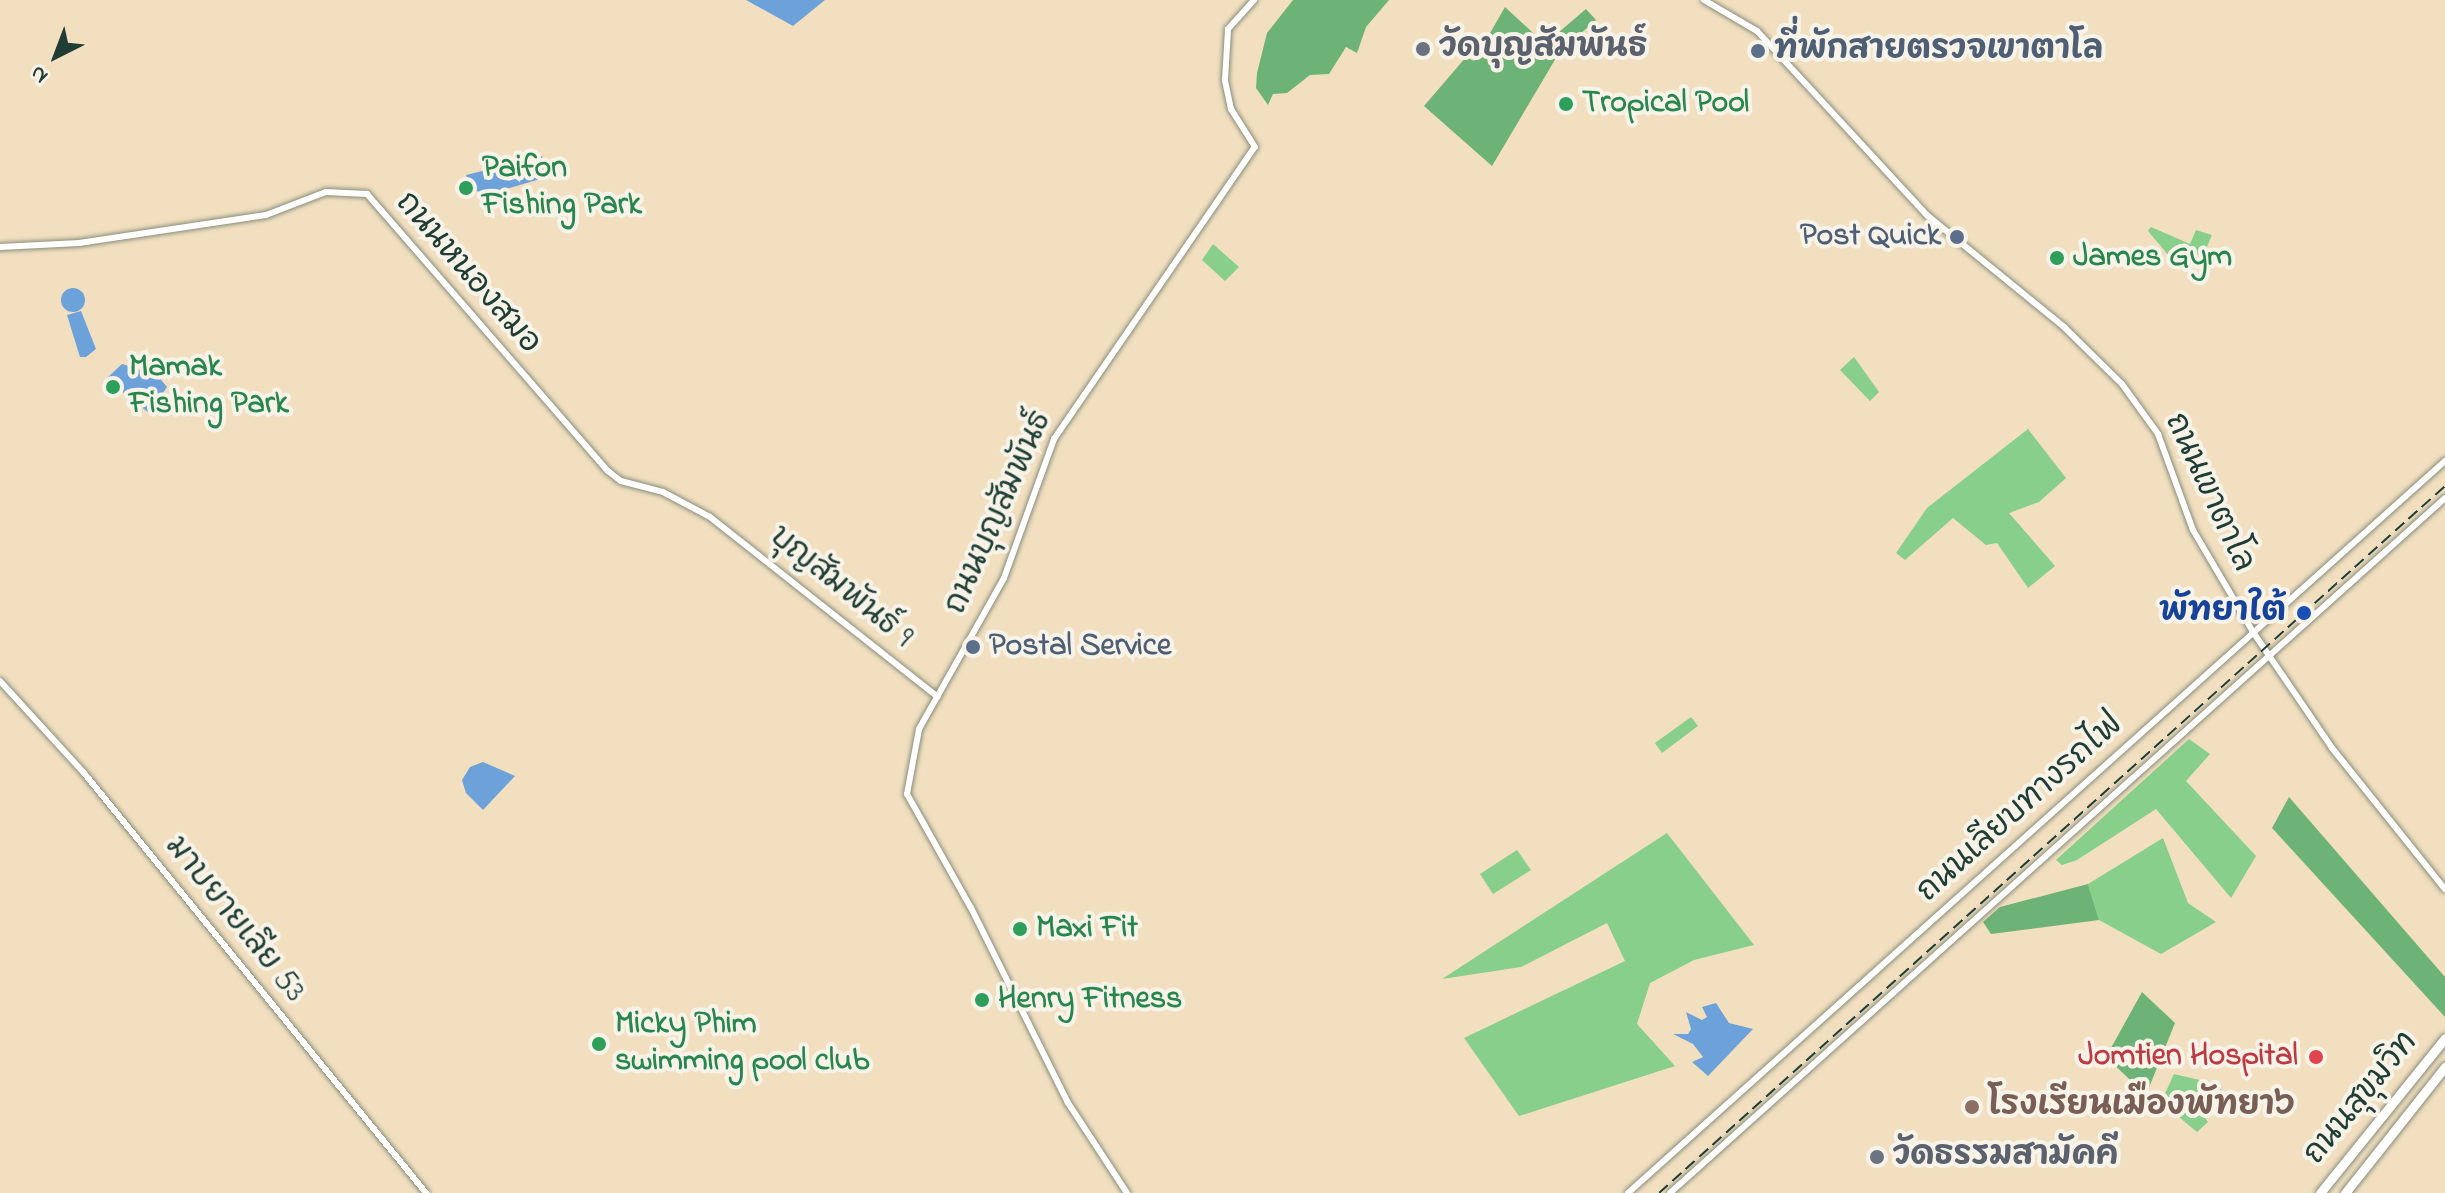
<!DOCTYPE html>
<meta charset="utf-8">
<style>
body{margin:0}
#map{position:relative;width:2445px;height:1193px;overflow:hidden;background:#f1dfc0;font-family:"Indie Flower","Playpen Sans Thai",sans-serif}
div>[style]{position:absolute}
.green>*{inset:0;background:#87cf8a}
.forest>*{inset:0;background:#6db276}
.water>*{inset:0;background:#6ca2d9}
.round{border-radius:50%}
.roads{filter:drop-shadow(0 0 2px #888e7a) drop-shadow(0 0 2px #888e7a)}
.minor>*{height:6px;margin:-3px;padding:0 3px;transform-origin:3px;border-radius:3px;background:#fff}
.highway>*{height:9px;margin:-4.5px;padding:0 4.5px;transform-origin:4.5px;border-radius:4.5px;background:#fff}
.rail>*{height:2px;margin-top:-1px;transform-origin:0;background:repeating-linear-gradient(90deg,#1f3d34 0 12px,transparent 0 18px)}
.dots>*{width:22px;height:22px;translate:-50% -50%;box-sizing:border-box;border:4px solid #f7f3e8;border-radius:50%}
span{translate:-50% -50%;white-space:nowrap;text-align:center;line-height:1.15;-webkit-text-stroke:8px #f7f3e8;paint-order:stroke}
.worship-label{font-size:32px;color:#5b616d;font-weight:700}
.left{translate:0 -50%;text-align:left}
.service-label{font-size:32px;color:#4e5e75;font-weight:700}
.right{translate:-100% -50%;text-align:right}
.leisure-label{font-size:32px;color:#27864d;font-weight:700}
.street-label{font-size:32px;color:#1f3d34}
.transit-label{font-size:32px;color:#164399;font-weight:700}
.health-label{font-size:32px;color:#be3a42;font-weight:700}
.education-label{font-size:32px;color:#785e54;font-weight:700}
.north{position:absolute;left:16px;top:16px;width:80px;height:80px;-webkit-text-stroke:6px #f7f3e8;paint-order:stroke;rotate:222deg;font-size:22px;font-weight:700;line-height:32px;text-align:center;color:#1f3d34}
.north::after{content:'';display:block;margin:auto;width:28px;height:36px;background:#1f3d34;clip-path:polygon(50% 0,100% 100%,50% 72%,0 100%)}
</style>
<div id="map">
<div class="green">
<div style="clip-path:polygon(2151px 227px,2190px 244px,2196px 230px,2212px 235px,2206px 249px,2180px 269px,2148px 231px)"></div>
<div style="clip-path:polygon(1213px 244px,1239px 267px,1225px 281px,1202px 260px)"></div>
<div style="clip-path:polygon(1854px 357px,1879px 392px,1870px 401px,1840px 370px)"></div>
<div style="clip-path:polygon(2028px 429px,2066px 478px,2039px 502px,2009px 513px,2055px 566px,2028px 588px,1997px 543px,1986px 545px,1953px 518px,1905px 560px,1896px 553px,1927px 508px)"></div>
<div style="clip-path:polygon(1691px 717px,1698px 726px,1662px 753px,1655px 743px)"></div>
<div style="clip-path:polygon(2189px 739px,2210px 754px,2186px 781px,2256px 856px,2231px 898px,2156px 809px,2077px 860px,2062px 865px,2056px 860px)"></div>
<div style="clip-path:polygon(1667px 833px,1754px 945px,1694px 960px,1650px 983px,1637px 1024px,1675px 1066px,1519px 1116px,1464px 1038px,1625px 961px,1607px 923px,1521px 967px,1442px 979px)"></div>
<div style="clip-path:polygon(2163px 838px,2188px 903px,2216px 922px,2161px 954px,2099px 920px,2088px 884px)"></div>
<div style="clip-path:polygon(1517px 850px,1531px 870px,1493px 894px,1480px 874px)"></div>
<div style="clip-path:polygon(2174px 1074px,2217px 1084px,2226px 1095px,2203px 1115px,2208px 1122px,2197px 1132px,2161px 1102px)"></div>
</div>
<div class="forest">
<div style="clip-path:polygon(1293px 0,1389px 0,1366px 27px,1357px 53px,1346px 47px,1329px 74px,1310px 75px,1287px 93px,1273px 94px,1268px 105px,1256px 88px,1257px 73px,1267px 33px)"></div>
<div style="clip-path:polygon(1505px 7px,1545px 44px,1586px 9px,1596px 20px,1559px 53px,1492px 166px,1424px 106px,1466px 57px,1474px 61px)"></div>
<div style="clip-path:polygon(2289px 797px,2445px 977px,2445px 1017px,2272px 828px)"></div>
<div style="clip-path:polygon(2088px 884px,2099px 920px,1991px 934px,1983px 922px,2000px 907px)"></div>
<div style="clip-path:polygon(2142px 992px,2175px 1023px,2146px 1095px,2106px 1057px)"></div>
</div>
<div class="water">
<div style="clip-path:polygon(746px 0,825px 0,793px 26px)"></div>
<div style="clip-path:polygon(542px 156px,547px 177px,489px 194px,472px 190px,466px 175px)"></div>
<div class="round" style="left:61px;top:288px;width:24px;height:24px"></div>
<div style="clip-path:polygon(81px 311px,96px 349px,86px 357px,80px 357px,67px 315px)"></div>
<div style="clip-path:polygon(122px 364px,157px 375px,167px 387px,149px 413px,106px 379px)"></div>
<div style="clip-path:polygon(483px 762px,515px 776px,483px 810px,466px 793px,462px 780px,470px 767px)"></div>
<div style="clip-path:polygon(1716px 1003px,1729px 1023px,1753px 1029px,1708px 1076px,1692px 1062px,1703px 1057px,1693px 1044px,1673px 1034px,1688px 1034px,1691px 1029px,1686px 1012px,1702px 1020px,1707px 1017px,1702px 1007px)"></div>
</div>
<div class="roads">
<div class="minor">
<div style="left:1704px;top:0;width:61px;rotate:30.3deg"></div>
<div style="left:1757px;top:31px;width:252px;rotate:47.3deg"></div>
<div style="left:1928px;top:216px;width:176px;rotate:39.2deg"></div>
<div style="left:2064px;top:327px;width:81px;rotate:44.5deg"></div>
<div style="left:2122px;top:384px;width:62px;rotate:54.2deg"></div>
<div style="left:2158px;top:434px;width:102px;rotate:70deg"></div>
<div style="left:2193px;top:530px;width:118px;rotate:59.5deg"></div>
<div style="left:2253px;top:632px;width:140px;rotate:55.7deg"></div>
<div style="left:2332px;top:748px;width:181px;rotate:51.3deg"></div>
<div style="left:0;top:247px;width:79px;rotate:-2.9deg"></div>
<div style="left:79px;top:243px;width:189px;rotate:-8.5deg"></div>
<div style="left:266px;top:215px;width:64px;rotate:-21deg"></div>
<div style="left:326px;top:192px;width:41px;rotate:2.8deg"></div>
<div style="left:367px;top:194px;width:367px;rotate:49deg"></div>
<div style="left:608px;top:471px;width:16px;rotate:38deg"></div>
<div style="left:621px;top:481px;width:43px;rotate:14.7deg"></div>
<div style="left:663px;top:492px;width:53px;rotate:28deg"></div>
<div style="left:710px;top:517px;width:290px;rotate:38.3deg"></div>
<div style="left:0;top:681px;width:125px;rotate:47.6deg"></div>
<div style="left:84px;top:773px;width:542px;rotate:50.84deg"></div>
<div style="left:1127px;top:1193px;width:108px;rotate:-123.2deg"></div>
<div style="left:1068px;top:1103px;width:218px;rotate:-116.4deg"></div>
<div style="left:971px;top:908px;width:131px;rotate:-119.3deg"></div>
<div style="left:907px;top:794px;width:66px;rotate:-79.5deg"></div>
<div style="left:919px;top:729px;width:173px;rotate:-60.6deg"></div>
<div style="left:1004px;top:578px;width:148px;rotate:-70.2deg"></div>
<div style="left:1054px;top:439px;width:354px;rotate:-55.5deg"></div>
<div style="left:1255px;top:147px;width:45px;rotate:-122.3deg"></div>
<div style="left:1231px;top:109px;width:30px;rotate:-102deg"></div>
<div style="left:1225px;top:80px;width:51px;rotate:-86.6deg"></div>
<div style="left:1228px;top:29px;width:39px;rotate:-48deg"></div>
<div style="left:1628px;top:1193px;width:1097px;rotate:-41.86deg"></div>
<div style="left:1670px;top:1193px;width:1041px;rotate:-41.88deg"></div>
</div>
<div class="highway">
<div style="left:2320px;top:1193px;width:199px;rotate:-51.1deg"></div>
<div style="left:2345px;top:1193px;width:161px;rotate:-51.6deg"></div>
</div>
</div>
<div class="rail">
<div style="left:1659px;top:1193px;width:1057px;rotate:-41.97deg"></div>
</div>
<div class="dots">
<div style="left:1423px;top:49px;background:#6b7280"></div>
<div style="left:1758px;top:51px;background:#5c6f8a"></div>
<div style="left:1566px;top:104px;background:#2e9e5b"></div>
<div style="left:466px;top:188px;background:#2e9e5b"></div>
<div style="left:1957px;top:237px;background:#5c6f8a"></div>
<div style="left:2057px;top:258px;background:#2e9e5b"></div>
<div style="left:113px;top:387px;background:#2e9e5b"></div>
<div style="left:2304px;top:613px;background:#1a4fb4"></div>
<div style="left:973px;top:647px;background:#5c6f8a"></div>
<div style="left:1020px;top:929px;background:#2e9e5b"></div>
<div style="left:982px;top:1000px;background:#2e9e5b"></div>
<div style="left:599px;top:1044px;background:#2e9e5b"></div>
<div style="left:2316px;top:1057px;background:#e0444e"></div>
<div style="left:1972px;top:1107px;background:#8d6e63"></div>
<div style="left:1877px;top:1157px;background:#6b7280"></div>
</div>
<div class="worship-label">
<span class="left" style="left:1439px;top:49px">วัดบุญสัมพันธ์</span>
<span class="left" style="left:1893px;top:1157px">วัดธรรมสามัคคี</span>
</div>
<div class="service-label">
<span class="left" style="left:1774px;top:51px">ที่พักสายตรวจเขาตาโล</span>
<span class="right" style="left:1941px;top:237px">Post Quick</span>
<span class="left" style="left:989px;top:647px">Postal Service</span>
</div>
<div class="leisure-label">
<span class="left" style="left:1582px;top:104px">Tropical Pool</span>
<span class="left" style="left:482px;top:188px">Paifon<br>Fishing Park</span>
<span class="left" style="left:2073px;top:258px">James Gym</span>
<span class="left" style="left:129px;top:387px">Mamak<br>Fishing Park</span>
<span class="left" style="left:1036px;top:929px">Maxi Fit</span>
<span class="left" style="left:998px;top:1000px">Henry Fitness</span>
<span class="left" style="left:615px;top:1044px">Micky Phim<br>swimming pool club</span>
</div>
<div class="street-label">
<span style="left:467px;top:274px;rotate:49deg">ถนนหนองสมอ</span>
<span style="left:2208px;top:493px;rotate:65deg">ถนนเขาตาโล</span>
<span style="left:1000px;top:513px;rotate:-66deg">ถนนบุญสัมพันธ์</span>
<span style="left:840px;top:588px;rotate:39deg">บุญสัมพันธ์ 9</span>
<span style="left:2021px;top:809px;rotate:-42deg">ถนนเลียบทางรถไฟ</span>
<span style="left:234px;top:920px;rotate:51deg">มาบยายเลีย 53</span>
<span style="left:2362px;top:1099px;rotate:-51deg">ถนนสุขุมวิท</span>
</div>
<div class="transit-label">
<span class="right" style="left:2286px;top:613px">พัทยาใต้</span>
</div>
<div class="health-label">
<span class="right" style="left:2298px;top:1057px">Jomtien Hospital</span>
</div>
<div class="education-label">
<span class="left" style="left:1988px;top:1107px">โรงเรียนเมืองพัทยา๖</span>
</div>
<div class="north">N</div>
</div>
